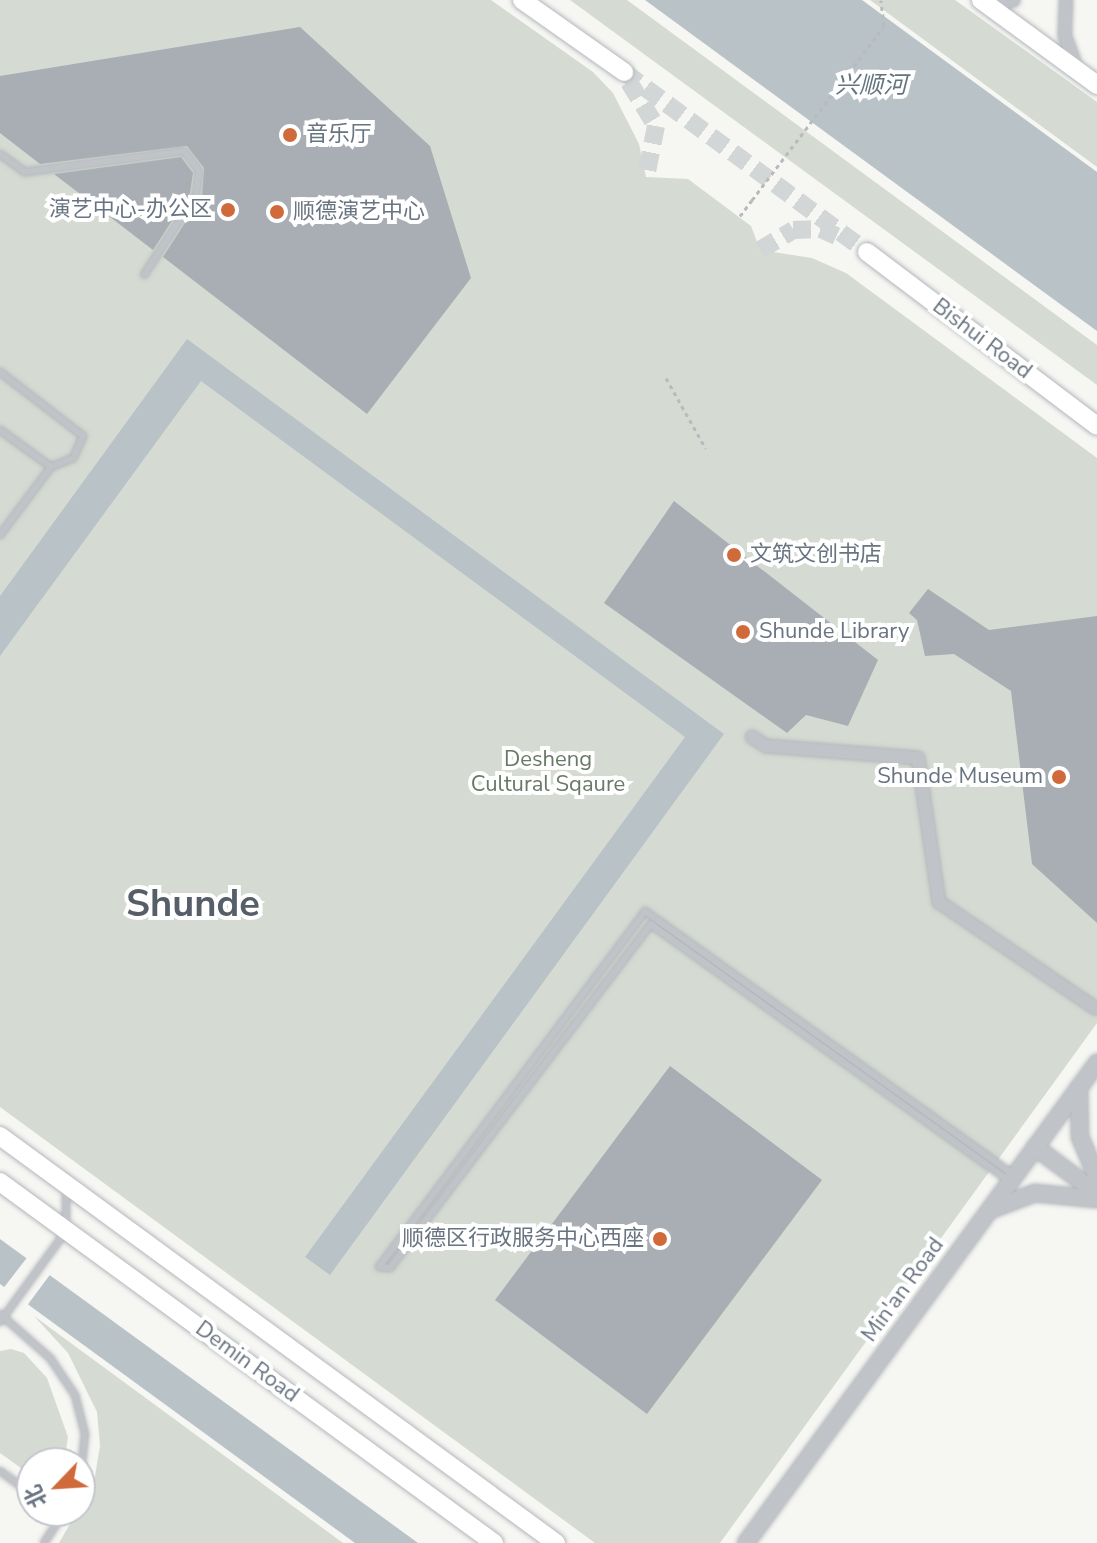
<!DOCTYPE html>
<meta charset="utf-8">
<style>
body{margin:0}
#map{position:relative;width:1097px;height:1543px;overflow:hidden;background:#f6f6f3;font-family:"Nunito Sans","Noto Sans SC",sans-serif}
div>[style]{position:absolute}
.green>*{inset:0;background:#d5dbd3}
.water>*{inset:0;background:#b9c2c7}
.pier>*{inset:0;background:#f6f6f3}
.building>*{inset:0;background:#a8aeb3}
.secondary-tunnel>*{height:18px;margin-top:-9px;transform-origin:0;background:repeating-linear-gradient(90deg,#d3d6d6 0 18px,transparent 0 27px)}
.path>*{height:3px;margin-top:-1.5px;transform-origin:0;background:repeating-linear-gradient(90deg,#b8babd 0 4px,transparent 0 8px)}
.roads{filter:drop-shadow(0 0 2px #b3b7bb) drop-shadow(0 0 2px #b3b7bb)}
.service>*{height:6px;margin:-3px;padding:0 3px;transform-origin:3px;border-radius:3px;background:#c0c3c7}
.minor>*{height:12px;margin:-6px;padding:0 6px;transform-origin:6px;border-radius:6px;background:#c0c3c7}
.tertiary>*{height:16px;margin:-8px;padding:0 8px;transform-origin:8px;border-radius:8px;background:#c0c3c7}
.secondary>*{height:18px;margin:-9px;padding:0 9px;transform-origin:9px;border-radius:9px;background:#fff}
.path-bridge>*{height:3px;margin-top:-1.5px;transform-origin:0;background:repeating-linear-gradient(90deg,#b8babd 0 4px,transparent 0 8px)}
.dots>*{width:22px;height:22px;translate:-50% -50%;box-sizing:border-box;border:4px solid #fff;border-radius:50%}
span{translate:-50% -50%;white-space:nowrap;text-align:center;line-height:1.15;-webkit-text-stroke:8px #fff;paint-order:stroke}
.poi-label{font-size:22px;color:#697481}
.left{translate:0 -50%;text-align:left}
.right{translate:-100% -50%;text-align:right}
.street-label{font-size:22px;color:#697481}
.park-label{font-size:22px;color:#697967}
.water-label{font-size:24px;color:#64747e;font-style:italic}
.town-label{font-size:38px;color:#565e67;font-weight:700}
.north{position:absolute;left:16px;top:1447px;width:80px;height:80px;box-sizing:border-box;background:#fff;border:2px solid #c3c7cd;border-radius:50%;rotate:245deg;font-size:22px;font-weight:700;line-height:32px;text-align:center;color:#697481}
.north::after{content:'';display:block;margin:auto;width:28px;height:36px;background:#d06a3a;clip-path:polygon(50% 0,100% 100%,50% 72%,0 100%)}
</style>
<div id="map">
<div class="green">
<div style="clip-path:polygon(0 0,491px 0,593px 72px,613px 93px,639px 144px,646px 177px,688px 179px,751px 226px,760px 250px,812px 258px,846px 273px,1097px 458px,1097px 1023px,720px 1543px,595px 1543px,0 1107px)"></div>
<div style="clip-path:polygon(570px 0,627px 0,1097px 345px,1097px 385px)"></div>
<div style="clip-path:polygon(870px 0,955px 0,1097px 102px,1097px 167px)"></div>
<div style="clip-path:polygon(34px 1316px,343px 1543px,59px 1543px,94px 1482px,100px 1446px,97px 1412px,68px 1353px)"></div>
<div style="clip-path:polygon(11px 1349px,24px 1353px,47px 1378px,68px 1437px,64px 1463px,32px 1463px,32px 1476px,0 1453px,0 1351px)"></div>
</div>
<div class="water">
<div style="clip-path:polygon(645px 0,862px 0,1097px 172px,1097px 331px)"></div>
<div style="clip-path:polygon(187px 339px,724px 734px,330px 1275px,305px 1257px,685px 737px,201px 381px,0 656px,0 596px)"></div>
<div style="clip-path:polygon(0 1239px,418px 1543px,355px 1543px,0 1284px)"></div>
</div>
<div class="pier">
<div style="clip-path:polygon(29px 1255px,52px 1272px,26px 1307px,2px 1290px)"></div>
</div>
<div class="building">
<div style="clip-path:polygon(300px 27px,430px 146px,471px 278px,367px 414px,163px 257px,202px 196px,204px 168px,187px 146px,40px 164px,0 133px,0 76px)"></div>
<div style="clip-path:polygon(181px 157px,193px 173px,190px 193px,153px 250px,54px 174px)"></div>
<div style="clip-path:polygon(674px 501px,878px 660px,848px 726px,806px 715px,787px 733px,604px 603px)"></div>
<div style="clip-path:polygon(928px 589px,989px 630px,1097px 616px,1097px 923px,1032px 864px,1011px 691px,954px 654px,925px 656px,917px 620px,909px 613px)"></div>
<div style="clip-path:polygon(670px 1066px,822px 1180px,647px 1414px,495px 1300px)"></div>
</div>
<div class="secondary-tunnel">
<div style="left:624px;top:72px;width:302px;rotate:36.5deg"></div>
<div style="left:629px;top:82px;width:52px;rotate:58.5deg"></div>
<div style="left:656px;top:126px;width:52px;rotate:101.1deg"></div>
<div style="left:760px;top:250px;width:39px;rotate:-31deg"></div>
<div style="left:793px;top:230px;width:28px;rotate:-2deg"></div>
<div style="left:821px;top:229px;width:17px;rotate:25deg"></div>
</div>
<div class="path">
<div style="left:740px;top:216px;width:20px;rotate:-53deg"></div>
<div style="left:666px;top:378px;width:81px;rotate:60.6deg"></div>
</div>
<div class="roads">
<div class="service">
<div style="left:0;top:154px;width:31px;rotate:36deg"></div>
<div style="left:25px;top:172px;width:160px;rotate:-7.5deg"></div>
<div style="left:184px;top:151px;width:25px;rotate:53deg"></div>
<div style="left:199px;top:171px;width:24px;rotate:97deg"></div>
<div style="left:196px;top:195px;width:95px;rotate:123deg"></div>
<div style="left:0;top:372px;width:105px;rotate:37.6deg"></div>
<div style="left:83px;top:436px;width:24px;rotate:114deg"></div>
<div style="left:73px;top:458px;width:24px;rotate:158deg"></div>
<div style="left:51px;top:467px;width:85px;rotate:126.9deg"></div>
<div style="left:0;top:430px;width:63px;rotate:36deg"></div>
<div style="left:1008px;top:1180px;width:439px;rotate:-144.4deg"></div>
<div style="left:651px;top:924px;width:432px;rotate:127.2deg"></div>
<div style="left:390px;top:1268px;width:11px;rotate:-175deg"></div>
<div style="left:379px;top:1267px;width:444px;rotate:-53.2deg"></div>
<div style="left:645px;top:911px;width:454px;rotate:35.6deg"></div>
<div style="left:66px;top:1187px;width:37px;rotate:90deg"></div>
<div style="left:0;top:1314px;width:67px;rotate:41.3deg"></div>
<div style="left:50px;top:1358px;width:45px;rotate:56deg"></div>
<div style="left:75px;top:1395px;width:40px;rotate:75.6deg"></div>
<div style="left:85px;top:1434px;width:45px;rotate:96.3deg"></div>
<div style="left:0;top:1322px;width:109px;rotate:-54deg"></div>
<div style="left:0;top:1471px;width:39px;rotate:36deg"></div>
<div style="left:44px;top:1543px;width:38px;rotate:-57deg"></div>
</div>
<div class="minor">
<div style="left:1066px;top:0;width:36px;rotate:92deg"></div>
<div style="left:1065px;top:36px;width:32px;rotate:70deg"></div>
<div style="left:988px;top:5px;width:26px;rotate:-11deg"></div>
<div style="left:752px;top:737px;width:17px;rotate:33deg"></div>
<div style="left:766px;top:746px;width:152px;rotate:4.5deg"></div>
<div style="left:918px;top:758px;width:146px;rotate:81.7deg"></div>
<div style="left:939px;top:902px;width:189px;rotate:34.2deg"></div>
</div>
<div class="tertiary">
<div style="left:1079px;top:1087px;width:50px;rotate:88.9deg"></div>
<div style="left:1080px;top:1137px;width:43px;rotate:67deg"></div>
<div style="left:1035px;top:1147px;width:77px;rotate:36.6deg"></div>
<div style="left:990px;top:1210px;width:48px;rotate:-20.7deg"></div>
<div style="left:1035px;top:1193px;width:62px;rotate:5.5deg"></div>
<div style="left:746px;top:1543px;width:595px;rotate:-53.82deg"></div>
</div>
<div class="secondary">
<div style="left:522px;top:0;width:125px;rotate:35.2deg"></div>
<div style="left:981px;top:0;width:144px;rotate:36.2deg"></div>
<div style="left:867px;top:252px;width:288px;rotate:37.1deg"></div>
<div style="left:0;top:1136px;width:689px;rotate:36.2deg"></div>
<div style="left:0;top:1182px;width:612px;rotate:36.16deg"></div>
</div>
</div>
<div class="path-bridge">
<div style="left:752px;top:200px;width:218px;rotate:-52.8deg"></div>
<div style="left:884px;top:26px;width:26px;rotate:-97deg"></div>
</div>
<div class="dots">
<div style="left:290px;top:135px;background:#d06a3a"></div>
<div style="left:228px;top:210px;background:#d06a3a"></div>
<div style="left:277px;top:212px;background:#d06a3a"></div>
<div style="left:734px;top:555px;background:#d06a3a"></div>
<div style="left:743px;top:632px;background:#d06a3a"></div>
<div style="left:1059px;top:777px;background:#d06a3a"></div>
<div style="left:660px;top:1239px;background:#d06a3a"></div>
</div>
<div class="poi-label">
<span class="left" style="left:306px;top:135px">音乐厅</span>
<span class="right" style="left:212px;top:210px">演艺中心-办公区</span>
<span class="left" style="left:293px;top:212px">顺德演艺中心</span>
<span class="left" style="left:750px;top:555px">文筑文创书店</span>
<span class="left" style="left:759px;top:632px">Shunde Library</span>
<span class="right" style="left:1043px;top:777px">Shunde Museum</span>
<span class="right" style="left:644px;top:1239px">顺德区行政服务中心西座</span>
</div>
<div class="street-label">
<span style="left:982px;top:339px;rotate:37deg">Bishui Road</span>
<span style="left:903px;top:1290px;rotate:-54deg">Min'an Road</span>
<span style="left:247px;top:1362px;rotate:36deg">Demin Road</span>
</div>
<div class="park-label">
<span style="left:548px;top:772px">Desheng<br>Cultural Sqaure</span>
</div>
<div class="water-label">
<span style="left:871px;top:86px">兴顺河</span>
</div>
<div class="town-label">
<span style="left:193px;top:904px">Shunde</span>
</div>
<div class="north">北</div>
</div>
